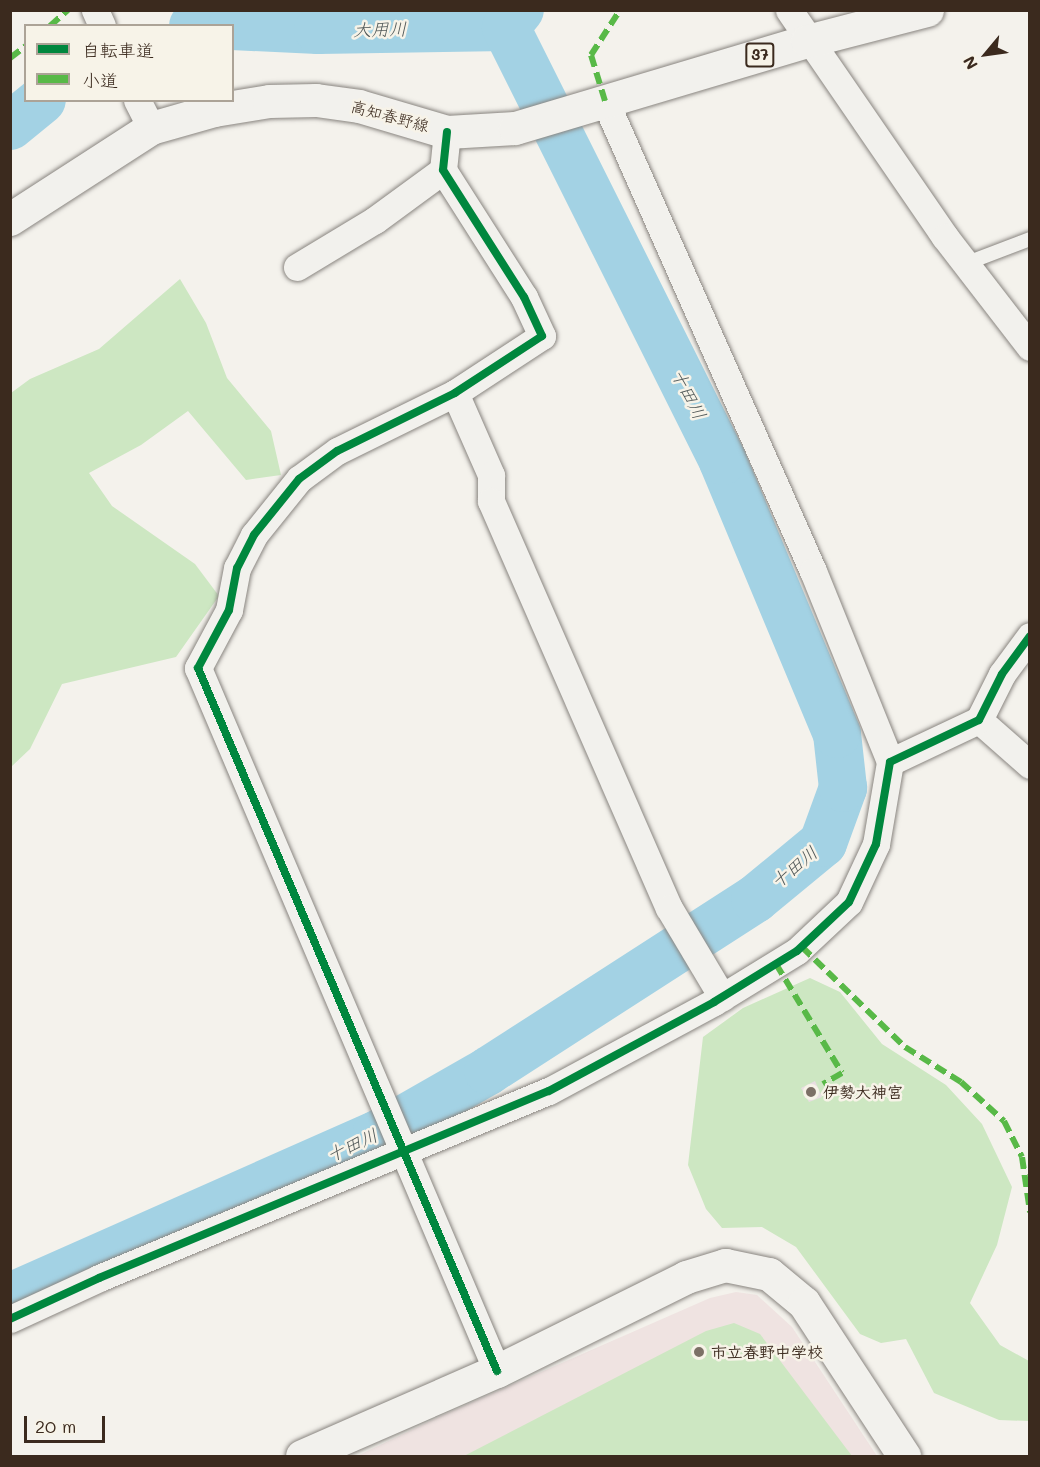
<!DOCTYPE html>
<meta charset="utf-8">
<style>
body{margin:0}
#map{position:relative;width:1040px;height:1467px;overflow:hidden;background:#f4f2ec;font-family:Mali,"Klee One",sans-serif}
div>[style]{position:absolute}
.built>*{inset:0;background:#efe3e1}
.green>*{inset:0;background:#cde7c2}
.river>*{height:48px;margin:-24px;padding:0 24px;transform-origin:24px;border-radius:24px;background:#a3d2e4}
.building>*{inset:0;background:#e8dee1}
.roads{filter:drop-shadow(0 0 2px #898580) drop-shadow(0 0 2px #898580)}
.service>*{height:14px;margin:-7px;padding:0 7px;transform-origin:7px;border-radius:7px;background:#f2f1ed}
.minor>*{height:27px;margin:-13.5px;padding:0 13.5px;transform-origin:13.5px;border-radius:13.5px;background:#f2f1ed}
.tertiary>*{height:33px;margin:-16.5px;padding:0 16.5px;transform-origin:16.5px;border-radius:16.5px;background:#f2f1ed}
.primary>*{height:33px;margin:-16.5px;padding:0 16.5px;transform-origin:16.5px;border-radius:16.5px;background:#f2f1ed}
.quiet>*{height:6px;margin-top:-3px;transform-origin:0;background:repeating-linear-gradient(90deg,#58b947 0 12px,transparent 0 18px)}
.cycleway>*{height:8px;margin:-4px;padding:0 4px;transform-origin:4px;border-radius:4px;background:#00873e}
.dots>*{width:16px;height:16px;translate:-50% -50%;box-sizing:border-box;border:3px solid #f7f3e8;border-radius:50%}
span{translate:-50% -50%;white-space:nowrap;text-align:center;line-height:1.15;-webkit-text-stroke:5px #f7f3e8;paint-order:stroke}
.shield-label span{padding:2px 4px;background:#f7f3e8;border:2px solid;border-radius:4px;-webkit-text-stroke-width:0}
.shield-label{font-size:15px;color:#3b2a1e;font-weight:700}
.street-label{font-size:16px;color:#3b2a1e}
.poi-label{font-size:16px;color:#3b2a1e;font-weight:700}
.left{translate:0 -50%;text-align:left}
.water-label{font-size:18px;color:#505858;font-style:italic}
.frame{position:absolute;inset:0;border:12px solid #3b2a1e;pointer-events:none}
.legend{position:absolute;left:24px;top:24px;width:210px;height:78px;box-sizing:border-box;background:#f7f3e8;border:2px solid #aca397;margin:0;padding:8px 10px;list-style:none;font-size:18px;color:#3b2a1e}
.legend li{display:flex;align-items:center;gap:12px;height:30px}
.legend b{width:30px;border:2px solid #aca397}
.north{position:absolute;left:956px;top:24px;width:60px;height:60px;-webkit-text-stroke:4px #f7f3e8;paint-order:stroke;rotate:241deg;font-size:16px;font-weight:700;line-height:24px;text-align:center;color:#3b2a1e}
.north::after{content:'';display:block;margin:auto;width:21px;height:27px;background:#3b2a1e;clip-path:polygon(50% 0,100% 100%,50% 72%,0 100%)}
.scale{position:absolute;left:24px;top:1416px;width:81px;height:27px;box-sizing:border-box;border:3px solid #3b2a1e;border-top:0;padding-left:8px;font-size:18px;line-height:21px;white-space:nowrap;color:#3b2a1e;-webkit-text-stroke:4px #f7f3e8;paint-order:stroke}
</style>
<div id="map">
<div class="built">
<div style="clip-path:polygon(736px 1292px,757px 1295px,792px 1327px,877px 1456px,357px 1456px,443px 1415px,710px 1298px)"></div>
</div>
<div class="green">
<div style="clip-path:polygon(180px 279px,206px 323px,227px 378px,271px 431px,281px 475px,246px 480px,188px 411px,141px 445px,89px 473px,112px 506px,195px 564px,219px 596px,176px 657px,62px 684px,30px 749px,11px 767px,11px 393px,30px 379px,99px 349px)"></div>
<div style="clip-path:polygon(810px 978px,840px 992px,882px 1044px,946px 1085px,982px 1124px,1012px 1187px,997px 1245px,970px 1303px,1000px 1345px,1029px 1361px,1029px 1421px,999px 1420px,934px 1393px,906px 1339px,881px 1343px,860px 1334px,796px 1247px,762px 1227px,722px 1228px,706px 1209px,688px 1165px,703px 1037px,743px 1008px)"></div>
<div style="clip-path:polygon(734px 1323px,760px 1334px,852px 1456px,464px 1456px,706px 1331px)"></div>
</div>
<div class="river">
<div style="left:193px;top:26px;width:18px"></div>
<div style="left:232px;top:26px;width:86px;rotate:2.7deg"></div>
<div style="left:318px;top:30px;width:188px;rotate:-0.9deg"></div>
<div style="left:506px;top:27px;width:22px;rotate:-51deg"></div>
<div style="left:10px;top:126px;width:41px;rotate:-39.1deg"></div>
<div style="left:10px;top:1297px;width:400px;rotate:-23.9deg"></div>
<div style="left:376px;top:1135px;width:129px;rotate:-29.7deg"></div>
<div style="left:488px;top:1071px;width:318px;rotate:-32.8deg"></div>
<div style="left:755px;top:899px;width:88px;rotate:-39.5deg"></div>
<div style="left:823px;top:843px;width:59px;rotate:-70deg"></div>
<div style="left:843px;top:788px;width:54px;rotate:-96.3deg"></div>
<div style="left:837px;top:734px;width:296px;rotate:-112.7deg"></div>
<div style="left:723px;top:461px;width:485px;rotate:-116.6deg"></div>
</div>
<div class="building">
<div style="clip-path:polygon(815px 1081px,822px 1097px,809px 1102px,801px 1088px)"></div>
</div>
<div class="roads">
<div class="service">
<div style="left:969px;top:266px;width:8px;rotate:-45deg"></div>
<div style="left:975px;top:260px;width:59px;rotate:-20.9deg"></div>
</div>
<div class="minor">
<div style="left:95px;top:10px;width:17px;rotate:66deg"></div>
<div style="left:789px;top:10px;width:275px;rotate:55.5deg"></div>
<div style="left:945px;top:237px;width:139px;rotate:52.3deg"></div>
<div style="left:137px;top:100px;width:31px;rotate:63deg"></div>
<div style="left:605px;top:101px;width:514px;rotate:66.13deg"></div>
<div style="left:813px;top:571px;width:206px;rotate:68deg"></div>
<div style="left:447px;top:132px;width:38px;rotate:96deg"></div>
<div style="left:443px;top:170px;width:151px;rotate:57.5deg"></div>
<div style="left:524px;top:297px;width:43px;rotate:65.2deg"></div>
<div style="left:542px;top:336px;width:104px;rotate:146.8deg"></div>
<div style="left:455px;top:393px;width:131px;rotate:153.8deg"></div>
<div style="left:337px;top:451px;width:47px;rotate:143.6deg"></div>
<div style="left:299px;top:479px;width:72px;rotate:128.8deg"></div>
<div style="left:254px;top:535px;width:37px;rotate:117deg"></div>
<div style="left:237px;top:568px;width:43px;rotate:100.8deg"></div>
<div style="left:229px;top:610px;width:66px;rotate:118.1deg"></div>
<div style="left:198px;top:668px;width:764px;rotate:66.96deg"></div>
<div style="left:297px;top:267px;width:91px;rotate:-31.1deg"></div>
<div style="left:375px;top:220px;width:84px;rotate:-36.3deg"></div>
<div style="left:455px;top:393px;width:90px;rotate:66.3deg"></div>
<div style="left:491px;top:475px;width:26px;rotate:90deg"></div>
<div style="left:491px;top:501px;width:444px;rotate:66.4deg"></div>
<div style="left:669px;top:908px;width:104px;rotate:59.2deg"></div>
<div style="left:979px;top:720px;width:68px;rotate:41.4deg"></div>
<div style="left:10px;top:1319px;width:98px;rotate:-24.7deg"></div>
<div style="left:99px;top:1278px;width:487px;rotate:-22.6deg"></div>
<div style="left:549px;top:1091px;width:187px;rotate:-28.3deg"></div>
<div style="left:714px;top:1002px;width:97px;rotate:-31.6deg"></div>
<div style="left:797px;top:951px;width:71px;rotate:-43.3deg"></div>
<div style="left:849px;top:902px;width:64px;rotate:-65deg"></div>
<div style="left:876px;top:844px;width:83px;rotate:-80.3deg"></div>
<div style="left:890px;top:762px;width:98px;rotate:-25.3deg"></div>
<div style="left:979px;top:720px;width:51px;rotate:-63.4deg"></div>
<div style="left:1002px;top:674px;width:47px;rotate:-53.6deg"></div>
</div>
<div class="tertiary">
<div style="left:302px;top:1456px;width:213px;rotate:-23.6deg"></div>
<div style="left:497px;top:1371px;width:211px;rotate:-26.4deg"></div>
<div style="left:686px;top:1277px;width:41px;rotate:-17.1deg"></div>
<div style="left:725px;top:1265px;width:45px;rotate:11.6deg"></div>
<div style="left:769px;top:1274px;width:45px;rotate:39.6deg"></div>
<div style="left:804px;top:1303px;width:183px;rotate:56.8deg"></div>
</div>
<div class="primary">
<div style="left:10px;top:219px;width:168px;rotate:-32.8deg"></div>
<div style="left:151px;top:128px;width:66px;rotate:-15.9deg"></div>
<div style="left:214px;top:110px;width:56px;rotate:-9.3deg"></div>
<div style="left:269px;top:101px;width:47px;rotate:-1.2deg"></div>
<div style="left:316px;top:100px;width:43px;rotate:7.9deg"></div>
<div style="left:359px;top:106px;width:92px;rotate:16.5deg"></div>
<div style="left:447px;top:132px;width:68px;rotate:-3.4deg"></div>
<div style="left:515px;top:128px;width:305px;rotate:-16.6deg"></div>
<div style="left:807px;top:41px;width:124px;rotate:-14.5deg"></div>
</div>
</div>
<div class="quiet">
<div style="left:50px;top:26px;width:24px;rotate:-42deg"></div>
<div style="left:10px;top:58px;width:20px;rotate:-37deg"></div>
<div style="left:605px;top:101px;width:48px;rotate:-106.9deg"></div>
<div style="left:591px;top:55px;width:54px;rotate:-57.2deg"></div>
<div style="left:802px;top:947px;width:144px;rotate:44.2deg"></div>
<div style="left:905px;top:1047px;width:66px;rotate:32deg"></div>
<div style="left:961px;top:1082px;width:58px;rotate:42.2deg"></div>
<div style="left:1004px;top:1121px;width:40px;rotate:63.4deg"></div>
<div style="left:1022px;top:1157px;width:56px;rotate:81.7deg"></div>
<div style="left:776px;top:964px;width:127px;rotate:58.8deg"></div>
<div style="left:842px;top:1073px;width:22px;rotate:150deg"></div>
</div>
<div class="cycleway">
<div style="left:447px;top:132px;width:38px;rotate:96deg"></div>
<div style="left:443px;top:170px;width:151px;rotate:57.5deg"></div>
<div style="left:524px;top:297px;width:43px;rotate:65.2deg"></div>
<div style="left:542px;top:336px;width:104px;rotate:146.8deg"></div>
<div style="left:455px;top:393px;width:131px;rotate:153.8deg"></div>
<div style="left:337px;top:451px;width:47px;rotate:143.6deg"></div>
<div style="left:299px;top:479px;width:72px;rotate:128.8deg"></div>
<div style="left:254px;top:535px;width:37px;rotate:117deg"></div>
<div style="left:237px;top:568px;width:43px;rotate:100.8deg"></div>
<div style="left:229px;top:610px;width:66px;rotate:118.1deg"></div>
<div style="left:198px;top:668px;width:764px;rotate:66.96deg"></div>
<div style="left:10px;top:1319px;width:98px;rotate:-24.7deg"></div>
<div style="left:99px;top:1278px;width:487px;rotate:-22.6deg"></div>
<div style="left:549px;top:1091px;width:187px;rotate:-28.3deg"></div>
<div style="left:714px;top:1002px;width:97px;rotate:-31.6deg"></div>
<div style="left:797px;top:951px;width:71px;rotate:-43.3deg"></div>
<div style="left:849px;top:902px;width:64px;rotate:-65deg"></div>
<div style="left:876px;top:844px;width:83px;rotate:-80.3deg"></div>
<div style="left:890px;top:762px;width:98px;rotate:-25.3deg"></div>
<div style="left:979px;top:720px;width:51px;rotate:-63.4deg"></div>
<div style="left:1002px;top:674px;width:47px;rotate:-53.6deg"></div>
</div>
<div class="dots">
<div style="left:811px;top:1092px;background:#7c7066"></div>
<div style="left:699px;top:1352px;background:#7c7066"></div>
</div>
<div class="shield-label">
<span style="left:760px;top:55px">37</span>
</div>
<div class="street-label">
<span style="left:390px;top:116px;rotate:15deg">高知春野線</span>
</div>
<div class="poi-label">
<span class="left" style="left:823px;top:1092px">伊勢大神宮</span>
<span class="left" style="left:711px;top:1352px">市立春野中学校</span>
</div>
<div class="water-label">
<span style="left:380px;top:29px;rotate:-1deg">大用川</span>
<span style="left:689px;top:394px;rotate:63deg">十田川</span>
<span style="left:794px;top:867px;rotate:-40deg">十田川</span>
<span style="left:352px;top:1145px;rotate:-25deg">十田川</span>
</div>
<div class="frame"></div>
<ul class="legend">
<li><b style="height:8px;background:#00873e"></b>自転車道</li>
<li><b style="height:8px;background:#58b947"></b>小道</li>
</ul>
<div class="north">N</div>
<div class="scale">20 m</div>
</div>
